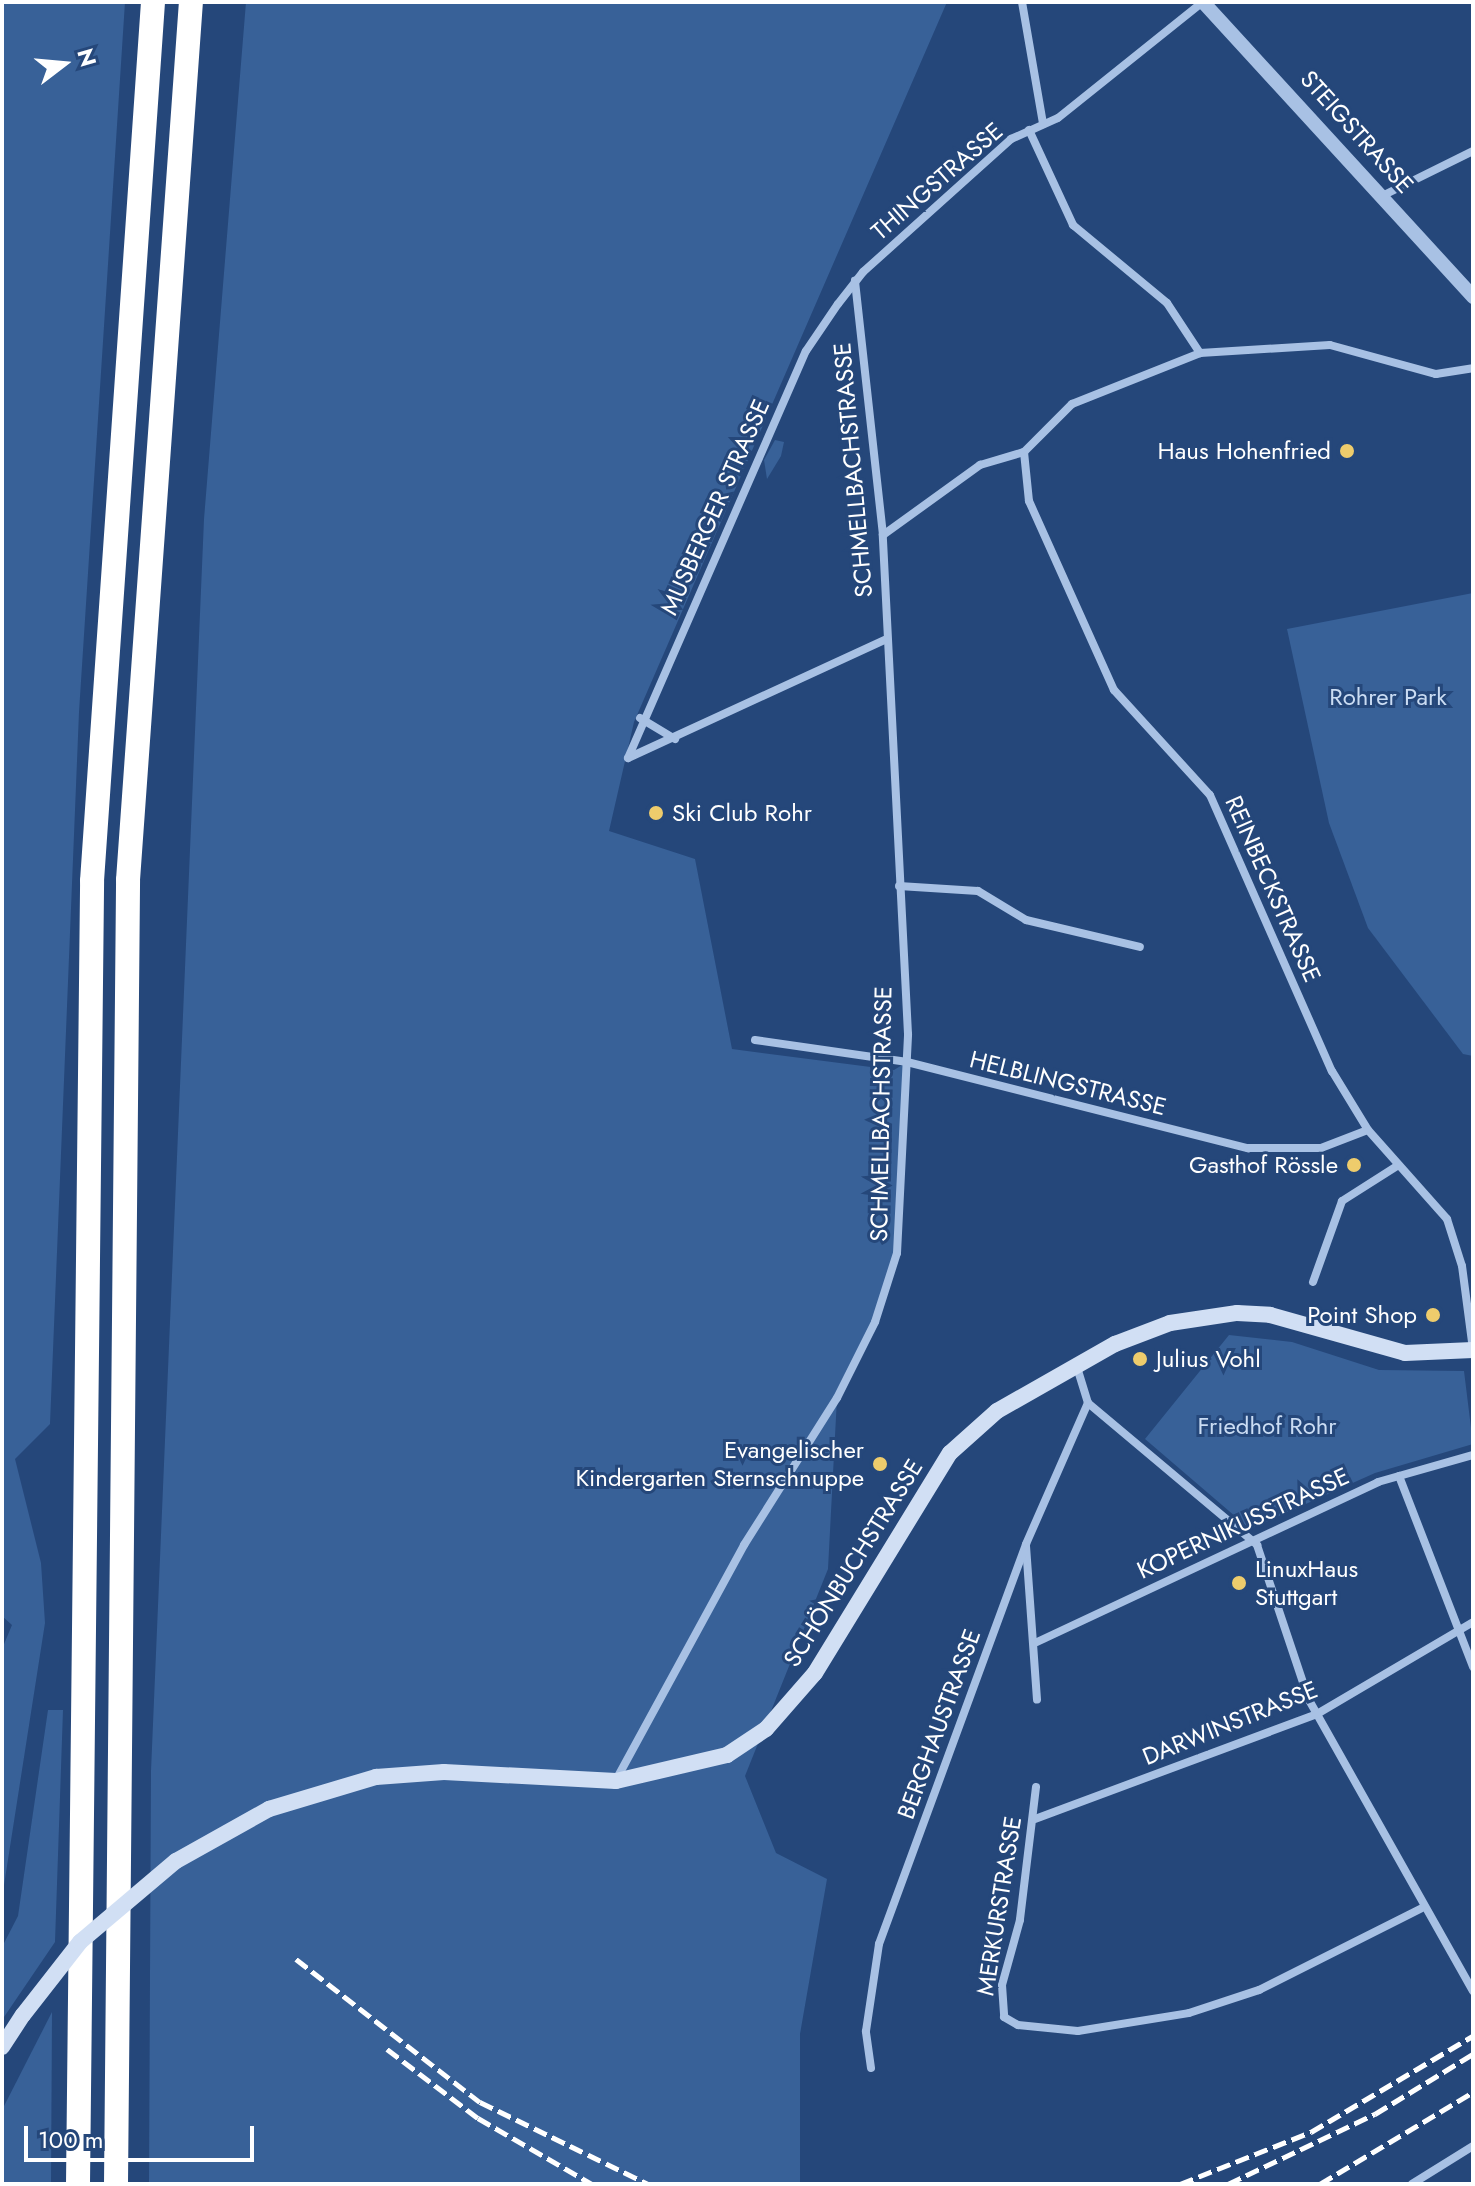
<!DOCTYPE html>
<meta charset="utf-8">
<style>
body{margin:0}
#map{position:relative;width:1475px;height:2186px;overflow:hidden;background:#25477a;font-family:Jost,sans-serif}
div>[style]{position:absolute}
.green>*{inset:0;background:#386198}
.minor>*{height:8px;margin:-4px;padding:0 4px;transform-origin:4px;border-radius:4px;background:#a8c1e4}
.tertiary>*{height:14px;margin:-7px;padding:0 7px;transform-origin:7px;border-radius:7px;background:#a8c1e4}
.secondary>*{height:16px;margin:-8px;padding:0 8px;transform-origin:8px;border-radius:8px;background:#d1dff4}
.motorway>*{height:24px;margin:-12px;padding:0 12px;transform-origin:12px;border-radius:12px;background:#fff}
.rail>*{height:5px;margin-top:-2.5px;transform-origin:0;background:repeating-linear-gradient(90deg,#fff 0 14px,transparent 0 20px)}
.secondary-bridge>*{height:16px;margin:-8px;padding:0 8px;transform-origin:8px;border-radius:8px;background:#d1dff4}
.dots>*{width:22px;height:22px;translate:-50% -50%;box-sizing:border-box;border:4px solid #25477a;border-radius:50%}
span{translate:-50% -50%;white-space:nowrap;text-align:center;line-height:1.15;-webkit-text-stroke:6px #25477a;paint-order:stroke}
.street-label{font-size:24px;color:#fff}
.poi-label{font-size:24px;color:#fff}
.right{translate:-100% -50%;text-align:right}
.left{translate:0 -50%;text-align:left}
.park-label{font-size:24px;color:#cadcf3}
.frame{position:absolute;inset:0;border:4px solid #fff;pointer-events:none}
.north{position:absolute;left:24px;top:24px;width:80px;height:80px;-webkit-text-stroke:6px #25477a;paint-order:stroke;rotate:74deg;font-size:22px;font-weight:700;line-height:32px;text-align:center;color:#fff}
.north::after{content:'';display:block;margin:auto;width:28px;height:36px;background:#fff;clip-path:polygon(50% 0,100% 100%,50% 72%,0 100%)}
.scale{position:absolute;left:24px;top:2126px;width:230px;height:36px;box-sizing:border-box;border:4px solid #fff;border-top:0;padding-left:10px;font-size:24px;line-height:28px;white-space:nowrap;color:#fff;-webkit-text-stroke:6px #25477a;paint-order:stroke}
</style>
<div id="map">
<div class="green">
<div style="clip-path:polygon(2px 2px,125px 2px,79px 712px,50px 1424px,15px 1459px,41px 1563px,45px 1623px,2px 1898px,2px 1649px,12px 1625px,2px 1616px)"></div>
<div style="clip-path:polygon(246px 2px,947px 2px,634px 722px,609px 831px,695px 859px,732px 1049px,894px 1070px,907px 1062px,903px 1197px,889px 1287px,837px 1398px,828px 1569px,745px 1776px,776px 1853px,827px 1879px,800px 2034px,800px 2184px,149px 2184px,151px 1771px,204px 519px)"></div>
<div style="clip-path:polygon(775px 440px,784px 442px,781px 456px,767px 479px,764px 460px)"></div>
<div style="clip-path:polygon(1473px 593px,1473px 1056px,1463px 1054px,1368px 928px,1329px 823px,1287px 629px)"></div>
<div style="clip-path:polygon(1229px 1335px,1292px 1342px,1379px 1370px,1464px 1371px,1473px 1444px,1375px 1473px,1250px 1529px,1145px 1439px)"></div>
<div style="clip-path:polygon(48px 1710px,63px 1710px,55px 1942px,2px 2020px,2px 1947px,18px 1916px)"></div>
<div style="clip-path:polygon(52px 2012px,51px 2184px,2px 2184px,2px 2110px)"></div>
</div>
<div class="minor">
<div style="left:1022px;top:2px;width:124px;rotate:80.2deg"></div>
<div style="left:1029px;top:130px;width:105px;rotate:65.1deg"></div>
<div style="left:1073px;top:225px;width:122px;rotate:39.7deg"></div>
<div style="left:1167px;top:303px;width:60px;rotate:56.6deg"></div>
<div style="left:1384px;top:195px;width:99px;rotate:-26.3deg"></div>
<div style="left:1024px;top:452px;width:49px;rotate:84.2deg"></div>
<div style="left:1029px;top:501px;width:207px;rotate:65.8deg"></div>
<div style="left:1114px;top:690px;width:142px;rotate:47.6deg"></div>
<div style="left:1210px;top:795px;width:302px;rotate:66.2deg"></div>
<div style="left:1332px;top:1071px;width:69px;rotate:58.6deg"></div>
<div style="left:1368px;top:1130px;width:119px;rotate:48.4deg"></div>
<div style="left:1447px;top:1219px;width:49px;rotate:72.3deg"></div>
<div style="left:1462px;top:1266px;width:84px;rotate:82.5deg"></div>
<div style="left:883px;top:535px;width:120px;rotate:-35.8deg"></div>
<div style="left:980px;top:465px;width:46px;rotate:-16.5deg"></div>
<div style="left:1024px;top:452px;width:68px;rotate:-45deg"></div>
<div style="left:1072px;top:404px;width:138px;rotate:-21.7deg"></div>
<div style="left:1200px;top:353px;width:130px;rotate:-3.5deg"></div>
<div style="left:1330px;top:345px;width:110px;rotate:15.3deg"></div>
<div style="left:1436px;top:374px;width:37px;rotate:-9deg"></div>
<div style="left:640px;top:718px;width:41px;rotate:31deg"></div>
<div style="left:628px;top:758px;width:444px;rotate:-66.4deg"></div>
<div style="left:806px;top:351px;width:57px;rotate:-55.8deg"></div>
<div style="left:838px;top:304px;width:41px;rotate:-52deg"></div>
<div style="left:863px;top:272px;width:199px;rotate:-41.9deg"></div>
<div style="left:1011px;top:139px;width:51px;rotate:-24.1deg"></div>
<div style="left:1058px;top:118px;width:186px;rotate:-38.7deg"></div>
<div style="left:628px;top:758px;width:285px;rotate:-24.7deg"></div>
<div style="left:899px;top:886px;width:79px;rotate:3.6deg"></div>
<div style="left:978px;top:891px;width:56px;rotate:31.1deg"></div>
<div style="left:1026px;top:920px;width:117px;rotate:13.3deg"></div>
<div style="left:755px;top:1040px;width:154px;rotate:8.2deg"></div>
<div style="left:907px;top:1062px;width:352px;rotate:14.2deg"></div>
<div style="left:1248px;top:1148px;width:73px"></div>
<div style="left:1321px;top:1148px;width:50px;rotate:-21deg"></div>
<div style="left:1313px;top:1282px;width:86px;rotate:-70.3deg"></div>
<div style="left:1342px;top:1201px;width:65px;rotate:-32.5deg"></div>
<div style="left:1076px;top:1364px;width:41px;rotate:72.9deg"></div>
<div style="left:1088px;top:1403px;width:221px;rotate:40deg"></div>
<div style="left:1257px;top:1545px;width:163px;rotate:71.5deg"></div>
<div style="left:1309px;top:1700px;width:334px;rotate:60.6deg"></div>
<div style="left:1399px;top:1476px;width:205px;rotate:68.8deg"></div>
<div style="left:1026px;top:1546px;width:154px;rotate:85.9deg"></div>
<div style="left:1037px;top:1642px;width:377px;rotate:-25.1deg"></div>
<div style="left:1378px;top:1482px;width:99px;rotate:-15.9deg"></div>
<div style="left:616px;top:1780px;width:268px;rotate:-61.4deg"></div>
<div style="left:744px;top:1545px;width:174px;rotate:-57.7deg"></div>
<div style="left:837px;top:1398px;width:85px;rotate:-63.4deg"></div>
<div style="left:875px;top:1322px;width:72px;rotate:-72.3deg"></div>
<div style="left:897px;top:1253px;width:219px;rotate:-87.1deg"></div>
<div style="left:908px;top:1034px;width:500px;rotate:-92.9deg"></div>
<div style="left:883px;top:535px;width:256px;rotate:-96.3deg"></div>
<div style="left:1036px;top:1787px;width:134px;rotate:96.9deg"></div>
<div style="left:1020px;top:1920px;width:67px;rotate:105.5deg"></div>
<div style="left:1002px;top:1985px;width:32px;rotate:86deg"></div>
<div style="left:1004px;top:2017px;width:16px;rotate:30deg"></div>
<div style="left:1018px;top:2025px;width:60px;rotate:5.7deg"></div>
<div style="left:1078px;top:2031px;width:112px;rotate:-9.2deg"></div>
<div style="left:1189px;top:2013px;width:74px;rotate:-18.2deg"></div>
<div style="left:1259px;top:1990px;width:182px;rotate:-26.7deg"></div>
<div style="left:1035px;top:1819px;width:301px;rotate:-20.4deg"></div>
<div style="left:1317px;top:1714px;width:181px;rotate:-30.5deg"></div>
<div style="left:871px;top:2068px;width:37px;rotate:-98deg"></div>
<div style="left:866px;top:2031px;width:88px;rotate:-81.5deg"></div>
<div style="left:879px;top:1944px;width:426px;rotate:-69.8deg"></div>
<div style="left:1026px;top:1544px;width:154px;rotate:-66.3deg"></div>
<div style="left:1412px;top:2184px;width:72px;rotate:-31.9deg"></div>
</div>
<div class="tertiary">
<div style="left:1203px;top:2px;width:400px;rotate:47.5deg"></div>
</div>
<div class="secondary">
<div style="left:176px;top:1861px;width:107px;rotate:-29.2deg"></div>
<div style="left:269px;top:1809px;width:112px;rotate:-16.7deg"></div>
<div style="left:376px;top:1777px;width:68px;rotate:-4.2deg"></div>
<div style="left:444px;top:1772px;width:172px;rotate:3deg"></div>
<div style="left:616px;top:1781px;width:114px;rotate:-13.2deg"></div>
<div style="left:727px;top:1755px;width:47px;rotate:-33.7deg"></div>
<div style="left:766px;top:1729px;width:74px;rotate:-48.8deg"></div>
<div style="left:815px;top:1673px;width:258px;rotate:-58.5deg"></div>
<div style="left:950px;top:1453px;width:63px;rotate:-41.8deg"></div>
<div style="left:997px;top:1411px;width:136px;rotate:-29.6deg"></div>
<div style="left:1115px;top:1344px;width:59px;rotate:-20.9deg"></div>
<div style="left:1170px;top:1323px;width:68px;rotate:-8.5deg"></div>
<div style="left:1237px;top:1313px;width:33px;rotate:3deg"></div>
<div style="left:1270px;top:1315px;width:140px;rotate:15.7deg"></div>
<div style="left:1405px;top:1353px;width:68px;rotate:-2.5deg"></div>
<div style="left:2px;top:2047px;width:38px;rotate:-57deg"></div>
</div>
<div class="motorway">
<div style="left:78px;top:2184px;width:1303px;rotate:-89.38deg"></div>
<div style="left:92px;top:881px;width:881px;rotate:-86.03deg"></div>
<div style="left:116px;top:2184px;width:1304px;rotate:-89.47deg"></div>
<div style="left:128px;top:880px;width:880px;rotate:-85.9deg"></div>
</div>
<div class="rail">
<div style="left:296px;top:1959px;width:233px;rotate:37.9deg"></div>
<div style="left:480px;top:2102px;width:187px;rotate:26deg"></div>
<div style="left:387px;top:2049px;width:114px;rotate:37.2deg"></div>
<div style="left:478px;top:2118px;width:132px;rotate:30.1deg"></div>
<div style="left:1180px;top:2184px;width:141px;rotate:-21.7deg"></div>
<div style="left:1311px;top:2132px;width:188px;rotate:-30.7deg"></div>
<div style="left:1228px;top:2184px;width:163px;rotate:-25.5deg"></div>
<div style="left:1375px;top:2114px;width:115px;rotate:-31.5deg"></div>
<div style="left:1320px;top:2184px;width:179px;rotate:-31deg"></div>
</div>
<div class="secondary-bridge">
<div style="left:23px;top:2015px;width:93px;rotate:-52deg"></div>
<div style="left:80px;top:1942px;width:126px;rotate:-40.2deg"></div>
</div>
<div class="dots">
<div style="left:1347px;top:451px;background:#eecc6c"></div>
<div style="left:656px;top:813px;background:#eecc6c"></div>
<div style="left:1354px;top:1165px;background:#eecc6c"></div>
<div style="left:1433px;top:1315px;background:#eecc6c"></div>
<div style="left:1140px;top:1359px;background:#eecc6c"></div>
<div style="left:880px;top:1464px;background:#eecc6c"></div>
<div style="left:1239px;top:1583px;background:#eecc6c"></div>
</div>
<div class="street-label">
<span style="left:1357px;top:132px;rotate:48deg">STEIGSTRASSE</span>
<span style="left:937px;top:181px;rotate:-41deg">THINGSTRASSE</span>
<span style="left:853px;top:470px;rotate:-95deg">SCHMELLBACHSTRASSE</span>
<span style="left:715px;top:507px;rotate:-66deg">MUSBERGER STRASSE</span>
<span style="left:1273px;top:889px;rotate:66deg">REINBECKSTRASSE</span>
<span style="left:1068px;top:1083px;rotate:14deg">HELBLINGSTRASSE</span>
<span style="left:881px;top:1114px;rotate:-89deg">SCHMELLBACHSTRASSE</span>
<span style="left:1243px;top:1523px;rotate:-25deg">KOPERNIKUSSTRASSE</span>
<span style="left:853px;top:1563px;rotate:-58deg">SCHÖNBUCHSTRASSE</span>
<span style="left:1230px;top:1723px;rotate:-22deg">DARWINSTRASSE</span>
<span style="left:939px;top:1724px;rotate:-70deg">BERGHAUSTRASSE</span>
<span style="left:999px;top:1906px;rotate:-81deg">MERKURSTRASSE</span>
</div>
<div class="poi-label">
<span class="right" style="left:1331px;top:451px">Haus Hohenfried</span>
<span class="left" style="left:672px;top:813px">Ski Club Rohr</span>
<span class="right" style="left:1338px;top:1165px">Gasthof Rössle</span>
<span class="right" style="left:1417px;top:1315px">Point Shop</span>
<span class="left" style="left:1156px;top:1359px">Julius Vohl</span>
<span class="right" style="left:864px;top:1464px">Evangelischer<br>Kindergarten Sternschnuppe</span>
<span class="left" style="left:1255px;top:1583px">LinuxHaus<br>Stuttgart</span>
</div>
<div class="park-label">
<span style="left:1388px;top:697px">Rohrer Park</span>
<span style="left:1267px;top:1426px">Friedhof Rohr</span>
</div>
<div class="frame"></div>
<div class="north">N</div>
<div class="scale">100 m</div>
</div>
